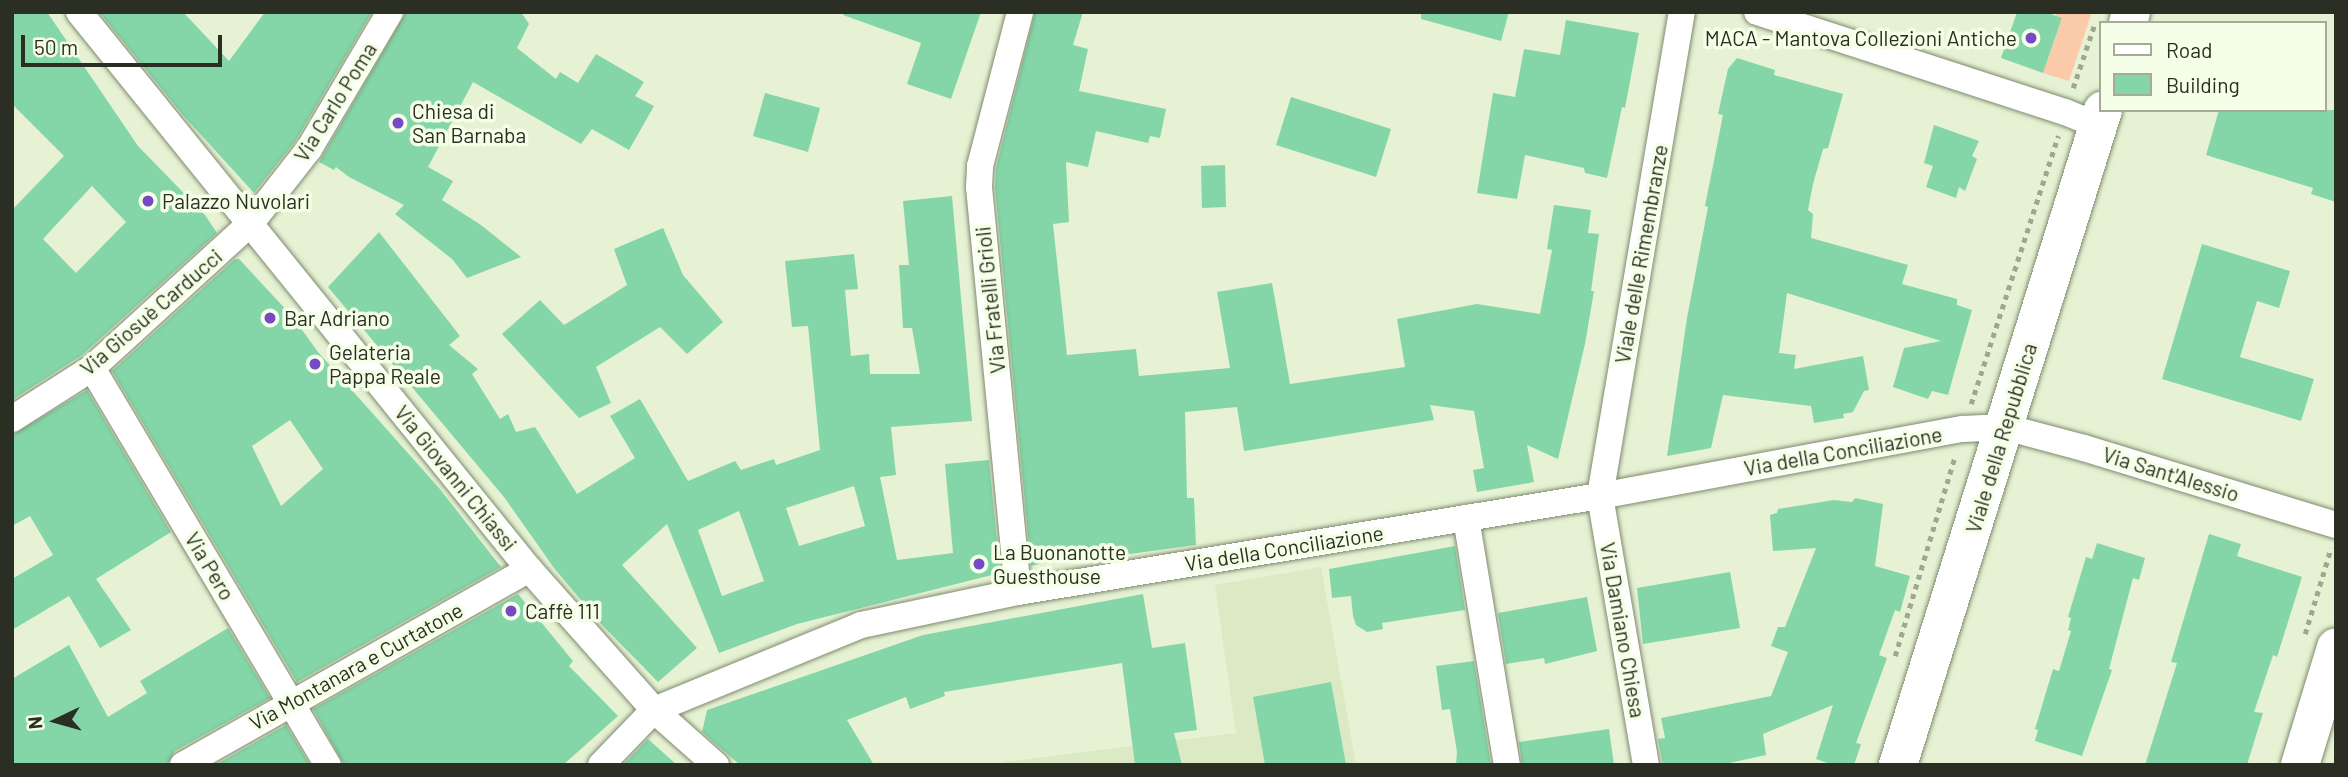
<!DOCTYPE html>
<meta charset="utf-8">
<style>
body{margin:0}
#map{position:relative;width:2348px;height:777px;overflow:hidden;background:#e6f2d3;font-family:Barlow,sans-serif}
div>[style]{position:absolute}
.built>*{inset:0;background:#dbeac4}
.green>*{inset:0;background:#fbcaa9}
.building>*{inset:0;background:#84d6a8}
.path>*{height:4.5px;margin-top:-2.25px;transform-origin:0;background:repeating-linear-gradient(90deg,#9ea78f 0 5px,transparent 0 10px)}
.roads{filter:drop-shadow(0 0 2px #7f8a6e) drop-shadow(0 0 2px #7f8a6e)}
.minor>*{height:26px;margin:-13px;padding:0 13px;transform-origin:13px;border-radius:13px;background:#fff}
.secondary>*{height:38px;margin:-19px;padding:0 19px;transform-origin:19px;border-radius:19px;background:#fff}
.dots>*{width:19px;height:19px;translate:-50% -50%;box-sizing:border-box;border:4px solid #f5fee6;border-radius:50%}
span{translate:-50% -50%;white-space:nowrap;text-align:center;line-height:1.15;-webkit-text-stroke:7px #f5fee6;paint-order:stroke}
.poi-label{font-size:21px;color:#2a2e23}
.right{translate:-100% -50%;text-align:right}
.left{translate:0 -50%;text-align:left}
.street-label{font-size:21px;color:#2a2e23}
.frame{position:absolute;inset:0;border:14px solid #2a2e23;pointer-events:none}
.legend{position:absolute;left:2099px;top:21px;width:228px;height:91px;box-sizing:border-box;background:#f5fee6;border:2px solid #a4ab98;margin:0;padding:9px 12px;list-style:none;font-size:21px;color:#2a2e23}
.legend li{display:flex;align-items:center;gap:14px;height:35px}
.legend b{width:35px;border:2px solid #a4ab98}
.north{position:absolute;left:21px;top:686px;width:70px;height:70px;-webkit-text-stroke:5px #f5fee6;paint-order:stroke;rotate:265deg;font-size:19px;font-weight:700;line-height:28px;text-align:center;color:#2a2e23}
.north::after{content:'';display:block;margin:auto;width:24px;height:32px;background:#2a2e23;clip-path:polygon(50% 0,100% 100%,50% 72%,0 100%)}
.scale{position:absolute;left:21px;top:35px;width:201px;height:32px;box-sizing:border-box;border:4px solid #2a2e23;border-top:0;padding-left:9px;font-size:21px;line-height:24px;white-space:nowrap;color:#2a2e23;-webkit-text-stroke:5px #f5fee6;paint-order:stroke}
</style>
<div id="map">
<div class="built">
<div style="clip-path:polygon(1321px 567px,1356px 765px,1004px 765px,1003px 762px,1236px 733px,1215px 585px)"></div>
</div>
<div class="green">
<div style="clip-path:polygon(2057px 12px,2092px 12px,2069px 81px,2043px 73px,2062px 19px,2056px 16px)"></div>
</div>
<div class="building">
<div style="clip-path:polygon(evenodd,12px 12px,47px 12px,138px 146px,205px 215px,217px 233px,82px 355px,12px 400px,12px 210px,64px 156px,12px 104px,12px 12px,92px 186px,126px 222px,76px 273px,43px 239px,92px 186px)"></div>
<div style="clip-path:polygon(99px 12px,183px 12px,229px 61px,265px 12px,372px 12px,296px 140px,254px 193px,182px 114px)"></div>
<div style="clip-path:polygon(406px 12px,521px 12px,529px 24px,517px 48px,556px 79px,560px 72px,578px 83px,596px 54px,644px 82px,635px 96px,654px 106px,629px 150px,592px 129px,581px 144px,473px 82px,428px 167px,453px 181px,442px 200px,481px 225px,521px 257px,467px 278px,452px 259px,395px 214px,404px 205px,349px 177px,336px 167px,334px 170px,319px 162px)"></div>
<div style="clip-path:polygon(844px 12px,981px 12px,951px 99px,907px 84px,921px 43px,843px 15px)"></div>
<div style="clip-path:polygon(1035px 12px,1083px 12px,1073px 45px,1088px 49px,1079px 91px,1166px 109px,1160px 138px,1150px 136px,1148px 143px,1096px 131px,1088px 167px,1066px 162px,1069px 222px,1053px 224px,1067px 355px,1136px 349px,1139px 376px,1230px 368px,1217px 292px,1272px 283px,1290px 384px,1405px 367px,1397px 319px,1477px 304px,1540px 314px,1552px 250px,1547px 249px,1554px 205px,1591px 210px,1588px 233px,1599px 234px,1591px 291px,1594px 291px,1585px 344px,1558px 459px,1527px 445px,1534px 482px,1477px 492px,1473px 470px,1484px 468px,1474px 411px,1430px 405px,1434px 420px,1244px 451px,1237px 407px,1185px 412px,1187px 498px,1194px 498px,1196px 545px,1063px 563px,1061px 559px,1031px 566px,995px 187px,996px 168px)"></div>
<div style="clip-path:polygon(1421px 12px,1509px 12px,1501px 41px,1421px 19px)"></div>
<div style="clip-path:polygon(2017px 12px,2045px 12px,2062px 18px,2043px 73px,2001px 58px)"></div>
<div style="clip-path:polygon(1566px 20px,1639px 33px,1625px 108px,1622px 107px,1607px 178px,1585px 173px,1584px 168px,1525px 155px,1517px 199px,1477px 193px,1493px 93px,1515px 97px,1524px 49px,1560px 55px)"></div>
<div style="clip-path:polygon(1737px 58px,1775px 70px,1774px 75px,1843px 94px,1828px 148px,1823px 149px,1813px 184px,1808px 210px,1813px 214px,1811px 238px,1908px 265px,1902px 284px,1957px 299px,1957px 305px,1972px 310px,1948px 395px,1932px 391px,1928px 399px,1893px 387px,1904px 348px,1941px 341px,1787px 293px,1779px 353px,1796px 355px,1794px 369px,1863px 356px,1869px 390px,1864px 391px,1853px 412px,1843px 414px,1844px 418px,1814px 423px,1811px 406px,1723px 395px,1711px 448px,1667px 456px,1687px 318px,1708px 207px,1705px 206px,1723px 115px,1718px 114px,1728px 69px)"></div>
<div style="clip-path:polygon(765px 93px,820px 108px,808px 152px,753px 136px)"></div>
<div style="clip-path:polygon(1291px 97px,1391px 129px,1376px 177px,1276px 145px)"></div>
<div style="clip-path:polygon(2219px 110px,2336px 110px,2336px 202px,2311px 194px,2313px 188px,2206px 155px)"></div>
<div style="clip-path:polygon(1934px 125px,1979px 141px,1972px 156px,1977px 159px,1965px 191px,1959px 187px,1956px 198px,1926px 187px,1933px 166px,1924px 163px)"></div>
<div style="clip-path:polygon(1225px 165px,1226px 207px,1202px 208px,1201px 166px)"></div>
<div style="clip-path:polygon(evenodd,952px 196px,972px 421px,891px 427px,896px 475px,880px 477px,897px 560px,953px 553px,945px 464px,989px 460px,1000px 573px,797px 624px,719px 653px,667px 524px,622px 565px,697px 648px,658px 682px,601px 624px,554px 568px,504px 497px,328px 287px,379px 232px,460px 336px,449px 345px,478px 369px,472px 374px,500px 419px,508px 414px,516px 432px,535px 427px,577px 494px,635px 458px,610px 416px,640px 399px,688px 481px,735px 461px,741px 470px,774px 459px,776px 465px,820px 450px,808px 326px,792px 327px,785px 261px,854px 254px,858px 289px,845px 290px,851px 356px,869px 354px,870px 374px,920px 374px,912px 328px,903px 328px,899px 265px,909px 265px,903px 201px,952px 196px,854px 486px,865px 526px,799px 546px,786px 508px,854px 486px,952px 196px,739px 511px,764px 581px,722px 596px,698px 530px,739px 511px)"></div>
<div style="clip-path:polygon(663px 228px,683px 275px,723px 322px,687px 354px,660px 327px,596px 367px,611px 403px,579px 418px,502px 334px,540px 300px,564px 325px,627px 285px,614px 249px)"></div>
<div style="clip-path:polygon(2202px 244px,2290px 271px,2279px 308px,2257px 301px,2240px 357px,2314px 379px,2301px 421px,2162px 379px)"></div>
<div style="clip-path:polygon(evenodd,235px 259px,239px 259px,292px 316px,318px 352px,439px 488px,501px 567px,297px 682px,112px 371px,235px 259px,290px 420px,323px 469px,281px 506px,252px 446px,290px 420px)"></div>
<div style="clip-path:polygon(87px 390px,171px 532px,96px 579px,131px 630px,100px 648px,69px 596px,12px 630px,12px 579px,53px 555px,30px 516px,12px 526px,12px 435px)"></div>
<div style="clip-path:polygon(1855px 498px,1883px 504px,1875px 566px,1910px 576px,1900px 612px,1895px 610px,1879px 655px,1887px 658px,1856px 743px,1861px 744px,1854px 765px,1833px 765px,1816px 759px,1833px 705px,1763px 734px,1766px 755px,1720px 765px,1663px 765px,1658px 739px,1665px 738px,1661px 718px,1771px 696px,1788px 652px,1771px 646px,1778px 627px,1785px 627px,1816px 548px,1773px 551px,1770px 515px,1777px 513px,1778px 509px,1834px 500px,1852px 502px)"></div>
<div style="clip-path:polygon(2209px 534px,2241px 544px,2237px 556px,2302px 577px,2277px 657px,2273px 655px,2254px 712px,2263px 713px,2247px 765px,2145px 765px,2177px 663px,2171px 662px)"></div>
<div style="clip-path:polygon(2097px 543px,2145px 558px,2139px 580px,2133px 578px,2109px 669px,2112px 670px,2082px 756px,2035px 741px,2038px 730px,2035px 729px,2053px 669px,2059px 671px,2071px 631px,2068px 630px,2071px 618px,2068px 617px,2086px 557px,2092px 559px)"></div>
<div style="clip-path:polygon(1455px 546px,1465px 610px,1382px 623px,1383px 629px,1367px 632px,1356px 625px,1353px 616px,1351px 596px,1332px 598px,1329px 569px)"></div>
<div style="clip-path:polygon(1730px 572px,1740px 628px,1643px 644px,1637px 588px)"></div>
<div style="clip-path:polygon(518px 594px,573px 661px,569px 666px,618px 716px,563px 765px,344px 765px,313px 709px)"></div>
<div style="clip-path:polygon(1143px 594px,1152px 648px,1185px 643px,1197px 730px,1174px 733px,1182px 765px,1135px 765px,1122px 663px,944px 692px,945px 696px,910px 709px,906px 697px,847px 720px,874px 765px,740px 765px,702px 732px,707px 710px,923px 635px)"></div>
<div style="clip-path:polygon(1587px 597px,1597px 651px,1545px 664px,1544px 658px,1506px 664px,1498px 613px)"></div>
<div style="clip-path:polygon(228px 628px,270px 698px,175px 751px,167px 765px,12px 765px,12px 679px,69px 645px,108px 717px,147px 693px,140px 681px)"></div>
<div style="clip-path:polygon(1474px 661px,1491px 765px,1456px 765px,1457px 752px,1450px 709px,1442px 710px,1436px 666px)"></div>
<div style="clip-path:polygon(1331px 682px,1346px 765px,1265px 765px,1253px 697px)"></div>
<div style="clip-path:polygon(286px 725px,310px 765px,215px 765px)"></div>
<div style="clip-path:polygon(1609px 729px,1614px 765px,1522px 765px,1519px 742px)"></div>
<div style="clip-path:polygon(648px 739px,677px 765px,623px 765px)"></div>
</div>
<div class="path">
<div style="left:2073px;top:88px;width:69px;rotate:-71.3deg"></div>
<div style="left:1971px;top:404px;width:282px;rotate:-72deg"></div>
<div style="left:2305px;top:634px;width:90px;rotate:-73.2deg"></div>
<div style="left:1895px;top:656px;width:209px;rotate:-73.3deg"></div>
</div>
<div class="roads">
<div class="minor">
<div style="left:79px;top:12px;width:716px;rotate:51.07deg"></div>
<div style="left:529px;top:569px;width:188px;rotate:48.4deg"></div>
<div style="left:654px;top:710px;width:83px;rotate:41.6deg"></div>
<div style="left:1757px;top:12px;width:324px;rotate:18deg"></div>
<div style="left:2065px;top:112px;width:37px;rotate:22deg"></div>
<div style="left:92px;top:368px;width:462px;rotate:59.3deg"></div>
<div style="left:12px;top:419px;width:95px;rotate:-32.5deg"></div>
<div style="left:92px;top:368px;width:215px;rotate:-42.4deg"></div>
<div style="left:251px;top:223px;width:94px;rotate:-51.9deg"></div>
<div style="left:309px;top:149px;width:159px;rotate:-59.4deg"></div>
<div style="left:1466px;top:518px;width:250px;rotate:80.6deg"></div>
<div style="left:1018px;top:592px;width:407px;rotate:-95.5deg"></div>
<div style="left:979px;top:187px;width:21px;rotate:-87deg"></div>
<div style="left:980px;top:166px;width:159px;rotate:-75.4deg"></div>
<div style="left:183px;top:765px;width:398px;rotate:-29.5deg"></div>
<div style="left:601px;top:765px;width:76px;rotate:-46.1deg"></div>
<div style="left:654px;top:710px;width:224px;rotate:-22.3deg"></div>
<div style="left:861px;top:625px;width:160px;rotate:-11.9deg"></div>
<div style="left:1018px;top:592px;width:590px;rotate:-9.37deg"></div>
<div style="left:1600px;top:496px;width:369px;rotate:-10.5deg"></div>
<div style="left:1963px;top:429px;width:42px;rotate:-2.7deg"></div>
<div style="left:2005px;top:427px;width:82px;rotate:14.9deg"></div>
<div style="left:2084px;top:448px;width:264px;rotate:17deg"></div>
<div style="left:1646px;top:765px;width:273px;rotate:-99.7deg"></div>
<div style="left:1600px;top:496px;width:491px;rotate:-80.4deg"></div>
</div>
<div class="secondary">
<div style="left:2128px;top:23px;width:11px;rotate:-75deg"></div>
<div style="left:1898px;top:765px;width:686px;rotate:-72.62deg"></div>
<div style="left:2300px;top:765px;width:123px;rotate:-73deg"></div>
</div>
</div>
<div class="dots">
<div style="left:2031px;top:38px;background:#744bc4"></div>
<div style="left:398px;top:123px;background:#744bc4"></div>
<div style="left:148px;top:201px;background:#744bc4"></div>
<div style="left:270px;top:318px;background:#744bc4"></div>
<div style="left:315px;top:364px;background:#744bc4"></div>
<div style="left:979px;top:564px;background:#744bc4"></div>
<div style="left:511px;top:611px;background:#744bc4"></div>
</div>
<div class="poi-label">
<span class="right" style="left:2017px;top:38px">MACA - Mantova Collezioni Antiche</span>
<span class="left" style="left:412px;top:123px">Chiesa di<br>San Barnaba</span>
<span class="left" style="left:162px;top:201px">Palazzo Nuvolari</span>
<span class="left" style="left:284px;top:318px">Bar Adriano</span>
<span class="left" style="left:329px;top:364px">Gelateria<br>Pappa Reale</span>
<span class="left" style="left:993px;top:564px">La Buonanotte<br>Guesthouse</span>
<span class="left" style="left:525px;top:611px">Caffè 111</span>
</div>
<div class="street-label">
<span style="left:335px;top:102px;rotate:-58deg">Via Carlo Poma</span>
<span style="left:1641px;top:254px;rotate:-80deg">Viale delle Rimembranze</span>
<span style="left:990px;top:300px;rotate:-96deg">Via Fratelli Grioli</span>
<span style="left:151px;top:312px;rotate:-41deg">Via Giosuè Carducci</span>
<span style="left:2001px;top:438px;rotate:-73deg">Viale della Repubblica</span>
<span style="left:1843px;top:451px;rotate:-10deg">Via della Conciliazione</span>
<span style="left:2171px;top:474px;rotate:17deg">Via Sant'Alessio</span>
<span style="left:456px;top:478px;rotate:51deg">Via Giovanni Chiassi</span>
<span style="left:1284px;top:548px;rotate:-9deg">Via della Conciliazione</span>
<span style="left:210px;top:566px;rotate:59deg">Via Pero</span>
<span style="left:1623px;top:630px;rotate:80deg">Via Damiano Chiesa</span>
<span style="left:356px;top:666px;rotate:-29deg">Via Montanara e Curtatone</span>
</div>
<div class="frame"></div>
<ul class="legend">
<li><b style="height:9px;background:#fff"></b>Road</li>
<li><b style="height:19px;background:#84d6a8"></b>Building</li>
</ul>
<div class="north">N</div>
<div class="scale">50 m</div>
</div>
